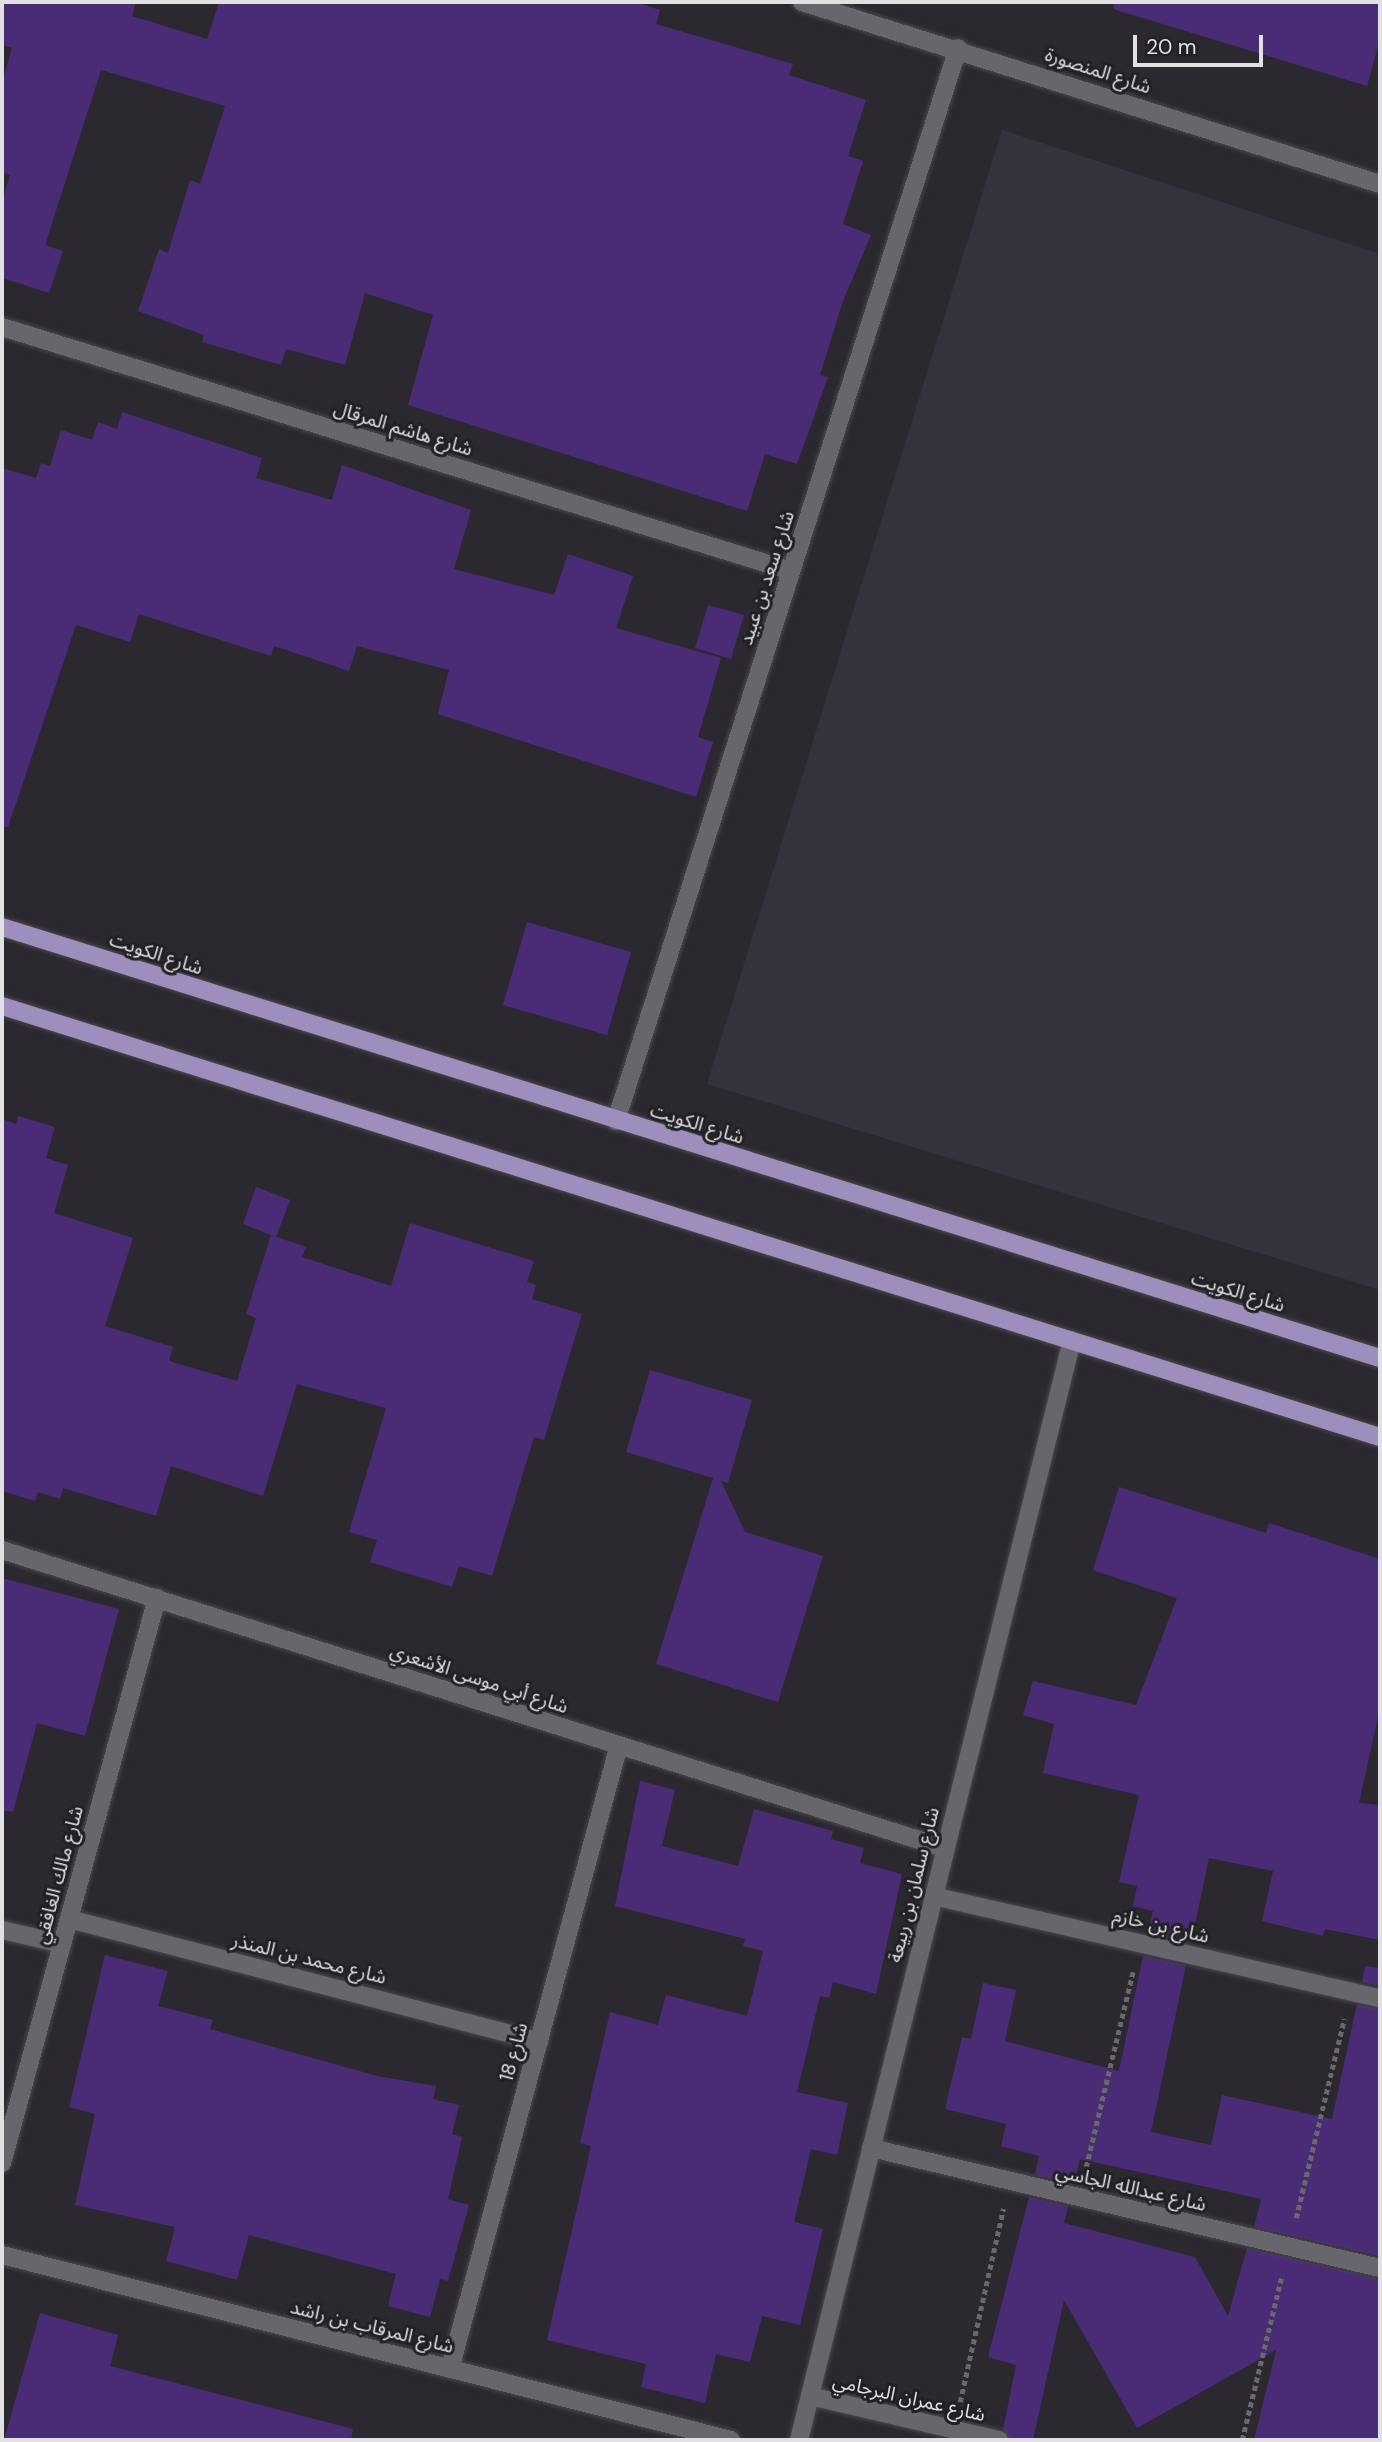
<!DOCTYPE html>
<meta charset="utf-8">
<style>
body{margin:0}
#map{position:relative;width:1382px;height:2442px;overflow:hidden;background:#2b292f;font-family:"DM Sans","Noto Sans Arabic",sans-serif}
div>[style]{position:absolute}
.built>*{inset:0;background:#35323d}
.building>*{inset:0;background:#4a2c76}
.path>*{height:4.5px;margin-top:-2.25px;transform-origin:0;background:repeating-linear-gradient(90deg,#69686c 0 5px,transparent 0 8.5px)}
.roads{filter:drop-shadow(0 0 2px #49484c) drop-shadow(0 0 2px #49484c)}
.service>*{height:18px;margin:-9px;padding:0 9px;transform-origin:9px;border-radius:9px;background:#68666d}
.minor>*{height:18px;margin:-9px;padding:0 9px;transform-origin:9px;border-radius:9px;background:#68666d}
.primary>*{height:18px;margin:-9px;padding:0 9px;transform-origin:9px;border-radius:9px;background:#9e8ebe}
span{translate:-50% -50%;white-space:nowrap;text-align:center;line-height:1.15;-webkit-text-stroke:6px #212025;paint-order:stroke}
.street-label{font-size:19px;color:#e1e0e3}
.frame{position:absolute;inset:0;border:4px solid #e1e0e3;pointer-events:none}
.scale{position:absolute;left:1133px;top:35px;width:130px;height:32px;box-sizing:border-box;border:4px solid #e1e0e3;border-top:0;padding-left:9px;font-size:21px;line-height:24px;white-space:nowrap;color:#e1e0e3;-webkit-text-stroke:5px #212025;paint-order:stroke}
</style>
<div id="map">
<div class="built">
<div style="clip-path:polygon(1002px 130px,1380px 254px,1380px 1290px,707px 1084px)"></div>
</div>
<div class="building">
<div style="clip-path:polygon(2px 2px,136px 2px,132px 16px,207px 39px,219px 2px,636px 2px,660px 10px,656px 24px,793px 64px,789px 75px,866px 100px,848px 156px,863px 161px,843px 224px,871px 235px,843px 301px,820px 375px,828px 377px,797px 464px,765px 454px,747px 511px,408px 405px,433px 315px,365px 293px,345px 365px,286px 349px,281px 365px,202px 342px,204px 335px,138px 311px,159px 249px,168px 253px,190px 180px,200px 184px,225px 106px,101px 70px,45px 245px,63px 251px,49px 293px,2px 278px,2px 202px,10px 175px,2px 172px,2px 83px,12px 48px,2px 45px)"></div>
<div style="clip-path:polygon(1114px 2px,1380px 2px,1380px 39px,1367px 86px,1113px 9px)"></div>
<div style="clip-path:polygon(122px 412px,262px 458px,256px 478px,332px 500px,342px 465px,471px 510px,454px 569px,554px 595px,568px 554px,633px 576px,616px 628px,721px 658px,698px 737px,713px 742px,696px 797px,438px 714px,449px 670px,357px 646px,349px 671px,274px 646px,271px 656px,139px 614px,130px 642px,76px 625px,8px 827px,2px 826px,2px 468px,36px 478px,41px 463px,50px 466px,61px 430px,92px 440px,98px 422px,117px 429px)"></div>
<div style="clip-path:polygon(708px 605px,744px 615px,731px 659px,695px 648px)"></div>
<div style="clip-path:polygon(527px 922px,631px 952px,607px 1035px,503px 1005px)"></div>
<div style="clip-path:polygon(18px 1116px,55px 1127px,46px 1158px,68px 1165px,54px 1213px,133px 1238px,105px 1326px,173px 1347px,169px 1361px,237px 1381px,256px 1318px,246px 1314px,271px 1235px,306px 1247px,302px 1257px,391px 1286px,410px 1223px,534px 1261px,527px 1282px,536px 1285px,532px 1299px,582px 1314px,544px 1440px,534px 1437px,492px 1576px,459px 1566px,452px 1587px,370px 1562px,377px 1540px,349px 1532px,386px 1408px,297px 1384px,263px 1496px,171px 1466px,156px 1516px,63px 1488px,60px 1499px,38px 1492px,35px 1501px,2px 1491px,2px 1119px,16px 1124px)"></div>
<div style="clip-path:polygon(256px 1187px,290px 1200px,276px 1237px,243px 1224px)"></div>
<div style="clip-path:polygon(650px 1370px,752px 1400px,728px 1483px,721px 1481px,745px 1532px,823px 1556px,778px 1702px,656px 1664px,713px 1478px,626px 1452px)"></div>
<div style="clip-path:polygon(1119px 1487px,1266px 1533px,1269px 1523px,1380px 1559px,1380px 1708px,1359px 1803px,1380px 1805px,1380px 1940px,1325px 1929px,1323px 1936px,1262px 1921px,1273px 1871px,1209px 1858px,1191px 1943px,1148px 1933px,1153px 1911px,1133px 1906px,1137px 1886px,1119px 1882px,1139px 1795px,1043px 1773px,1054px 1724px,1023px 1715px,1033px 1681px,1136px 1705px,1177px 1598px,1093px 1570px)"></div>
<div style="clip-path:polygon(2px 1578px,119px 1609px,85px 1736px,37px 1723px,13px 1812px,2px 1810px)"></div>
<div style="clip-path:polygon(640px 1781px,675px 1790px,662px 1846px,738px 1866px,754px 1809px,833px 1831px,831px 1839px,864px 1848px,860px 1863px,902px 1874px,876px 1994px,833px 1982px,829px 1998px,820px 1996px,797px 2092px,848px 2103px,837px 2155px,811px 2149px,794px 2222px,823px 2229px,800px 2325px,762px 2316px,750px 2362px,716px 2354px,705px 2403px,641px 2387px,646px 2364px,547px 2340px,591px 2146px,580px 2143px,610px 2012px,658px 2025px,666px 1995px,747px 2016px,763px 1951px,743px 1946px,745px 1939px,615px 1906px)"></div>
<div style="clip-path:polygon(105px 1955px,168px 1971px,158px 2006px,213px 2020px,210px 2029px,377px 2076px,436px 2086px,433px 2099px,459px 2105px,452px 2134px,462px 2137px,448px 2199px,469px 2205px,448px 2281px,440px 2279px,430px 2317px,388px 2306px,396px 2274px,249px 2235px,237px 2280px,166px 2261px,175px 2227px,75px 2205px,95px 2114px,69px 2107px)"></div>
<div style="clip-path:polygon(1143px 1956px,1186px 1965px,1151px 2132px,1211px 2145px,1222px 2095px,1332px 2119px,1357px 2004px,1380px 2009px,1380px 2256px,1254px 2227px,1261px 2199px,1080px 2159px,1074px 2184px,1035px 2175px,1039px 2156px,1001px 2146px,1006px 2124px,945px 2109px,962px 2037px,971px 2039px,983px 1983px,1016px 1990px,1005px 2041px,1119px 2071px)"></div>
<div style="clip-path:polygon(1365px 1966px,1380px 1968px,1380px 1986px,1362px 1982px)"></div>
<div style="clip-path:polygon(1029px 2197px,1068px 2206px,1064px 2223px,1195px 2257px,1228px 2316px,1247px 2248px,1380px 2279px,1380px 2440px,1254px 2440px,1276px 2350px,1137px 2428px,1064px 2300px,1033px 2440px,1010px 2440px,1003px 2430px,1016px 2365px,988px 2357px)"></div>
<div style="clip-path:polygon(40px 2313px,118px 2335px,110px 2366px,353px 2429px,351px 2440px,4px 2440px)"></div>
</div>
<div class="path">
<div style="left:1086px;top:2167px;width:202px;rotate:-76.5deg"></div>
<div style="left:1296px;top:2218px;width:205px;rotate:-76.4deg"></div>
<div style="left:960px;top:2402px;width:198px;rotate:-77.4deg"></div>
<div style="left:1242px;top:2440px;width:170px;rotate:-76.4deg"></div>
</div>
<div class="roads">
<div class="service">
<div style="left:2px;top:1930px;width:62px;rotate:13.1deg"></div>
</div>
<div class="minor">
<div style="left:802px;top:2px;width:606px;rotate:17.48deg"></div>
<div style="left:2px;top:327px;width:826px;rotate:17.18deg"></div>
<div style="left:616px;top:1121px;width:1126px;rotate:-72.32deg"></div>
<div style="left:2px;top:1550px;width:988px;rotate:17.55deg"></div>
<div style="left:933px;top:1896px;width:458px;rotate:12.9deg"></div>
<div style="left:69px;top:1919px;width:486px;rotate:14.6deg"></div>
<div style="left:871px;top:2148px;width:523px;rotate:13.27deg"></div>
<div style="left:2px;top:2163px;width:586px;rotate:-74.66deg"></div>
<div style="left:2px;top:2255px;width:752px;rotate:14.24deg"></div>
<div style="left:450px;top:2369px;width:646px;rotate:-74.85deg"></div>
<div style="left:810px;top:2396px;width:194px;rotate:13.1deg"></div>
<div style="left:799px;top:2440px;width:1133px;rotate:-76.06deg"></div>
</div>
<div class="primary">
<div style="left:2px;top:927px;width:1444px;rotate:17.37deg"></div>
<div style="left:2px;top:1006px;width:1444px;rotate:17.37deg"></div>
</div>
</div>
<div class="street-label">
<span style="left:1098px;top:71px;rotate:18deg">شارع المنصورة</span>
<span style="left:403px;top:429px;rotate:17deg">شارع هاشم المرقال</span>
<span style="left:767px;top:578px;rotate:-72deg">شارع سعد بن عبيد</span>
<span style="left:156px;top:954px;rotate:18deg">شارع الكويت</span>
<span style="left:697px;top:1124px;rotate:17deg">شارع الكويت</span>
<span style="left:1238px;top:1292px;rotate:17deg">شارع الكويت</span>
<span style="left:479px;top:1679px;rotate:18deg">شارع أبي موسى الأشعري</span>
<span style="left:59px;top:1875px;rotate:-75deg">شارع مالك الغافقي</span>
<span style="left:914px;top:1885px;rotate:-76deg">شارع سلمان بن ربيعة</span>
<span style="left:1161px;top:1926px;rotate:13deg">شارع بن خازم</span>
<span style="left:309px;top:1959px;rotate:14deg">شارع محمد بن المنذر</span>
<span style="left:514px;top:2052px;rotate:-75deg">شارع 18</span>
<span style="left:1131px;top:2188px;rotate:13deg">شارع عبدالله الجاسي</span>
<span style="left:372px;top:2327px;rotate:14deg">شارع المرقاب بن راشد</span>
<span style="left:909px;top:2398px;rotate:13deg">شارع عمران البرجامي</span>
</div>
<div class="frame"></div>
<div class="scale">20 m</div>
</div>
